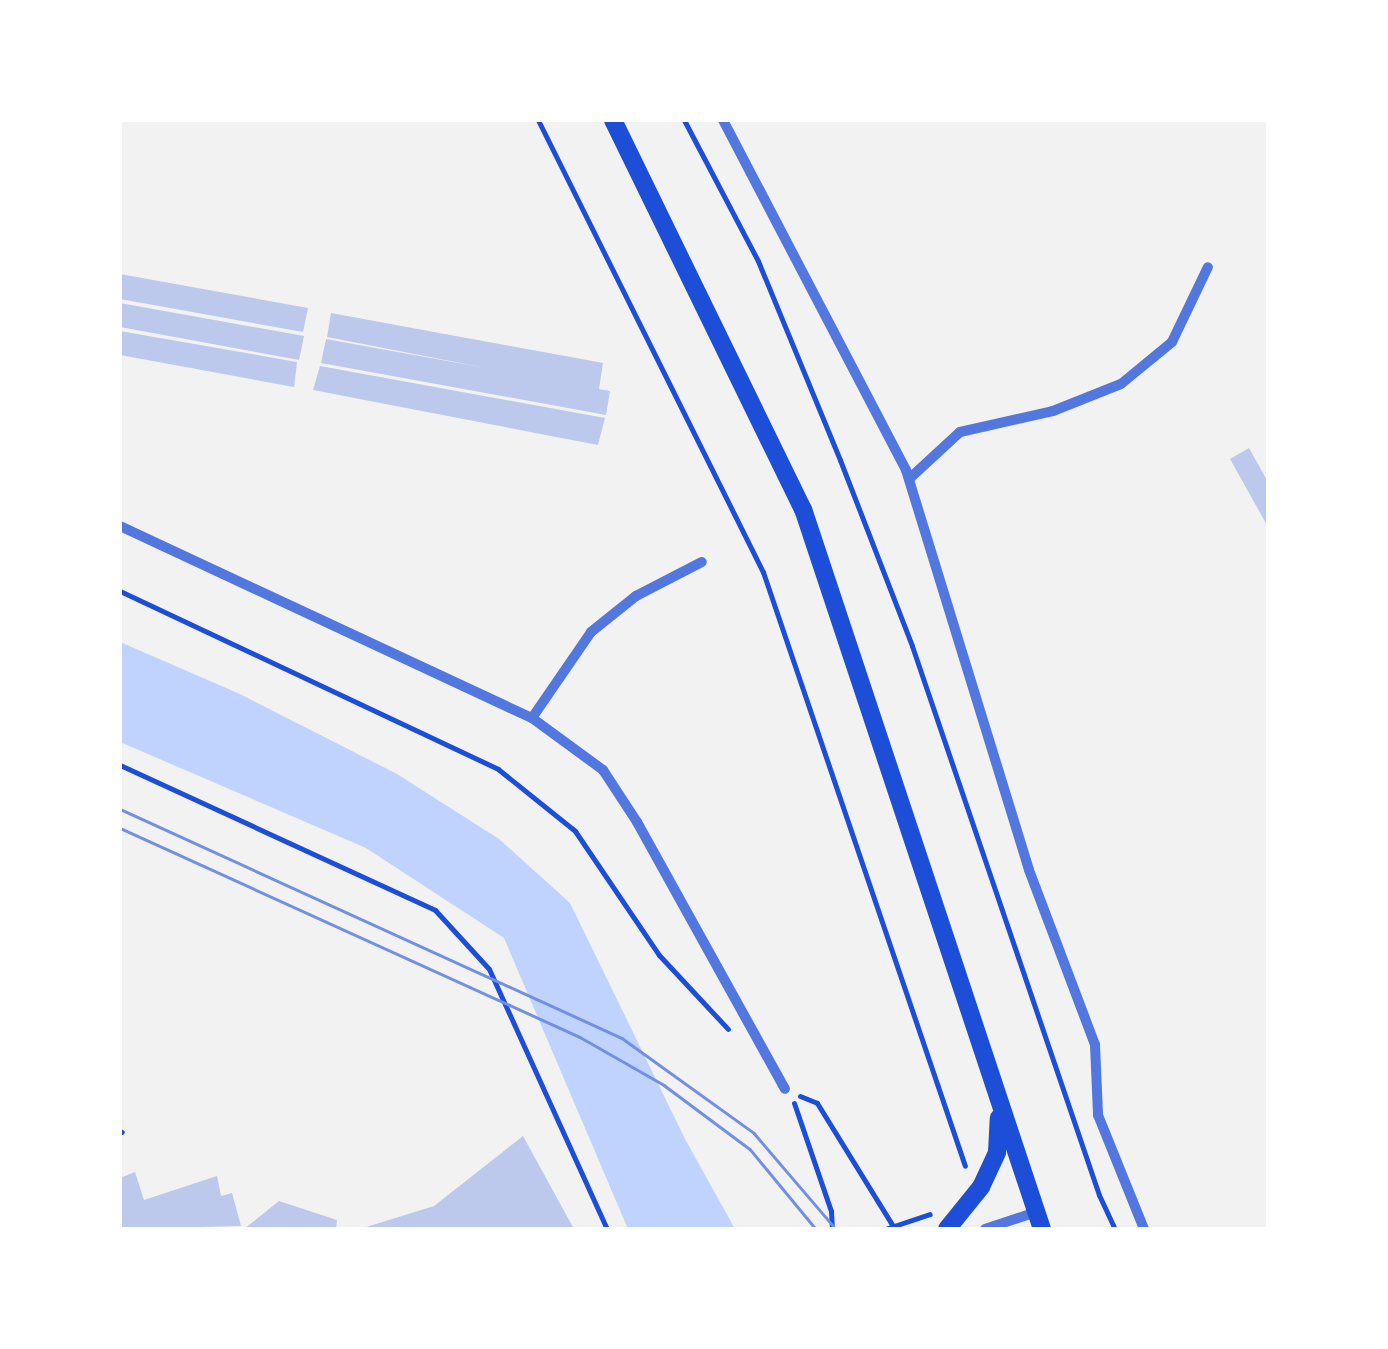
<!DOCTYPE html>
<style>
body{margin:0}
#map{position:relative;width:1388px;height:1349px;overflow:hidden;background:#f2f2f2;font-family:"IBM Plex Sans",sans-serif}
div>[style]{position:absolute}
.water>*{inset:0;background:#bfd3fe}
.building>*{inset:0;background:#bdc9ec}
.path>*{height:5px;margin:-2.5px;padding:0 2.5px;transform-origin:2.5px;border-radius:2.5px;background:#1d4ed8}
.minor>*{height:10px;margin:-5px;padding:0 5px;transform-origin:5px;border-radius:5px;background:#5277de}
.secondary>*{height:18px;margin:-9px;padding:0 9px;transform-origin:9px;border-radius:9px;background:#1d4ed8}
.tram>*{height:2.5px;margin:-1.25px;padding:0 1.25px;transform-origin:1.25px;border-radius:1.25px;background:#7290e2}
span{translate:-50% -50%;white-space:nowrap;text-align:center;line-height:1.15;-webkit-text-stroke:9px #fff;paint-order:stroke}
.frame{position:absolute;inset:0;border:122px solid #fff;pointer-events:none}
</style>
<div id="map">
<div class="water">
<div style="clip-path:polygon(120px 642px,240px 694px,397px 774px,499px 839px,570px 903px,685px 1139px,735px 1229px,628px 1229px,504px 938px,366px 848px,120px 742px)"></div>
</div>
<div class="building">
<div style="clip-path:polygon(120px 274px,308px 308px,303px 332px,120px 299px)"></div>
<div style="clip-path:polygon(120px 303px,304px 336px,299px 360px,120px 327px)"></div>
<div style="clip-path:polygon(331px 313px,603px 363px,599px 389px,610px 391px,606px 415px,321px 363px,326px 339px,486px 368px,327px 337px)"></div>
<div style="clip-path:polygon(120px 331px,297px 362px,294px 387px,120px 355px)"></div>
<div style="clip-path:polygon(320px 366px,605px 418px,598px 445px,313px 390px)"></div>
<div style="clip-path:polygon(1249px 448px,1268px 482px,1268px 527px,1230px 459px)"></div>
<div style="clip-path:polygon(523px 1136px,574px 1229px,360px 1229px,434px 1206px)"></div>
<div style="clip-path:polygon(135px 1172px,144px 1200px,217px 1176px,221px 1196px,232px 1193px,241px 1226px,120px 1229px,120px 1178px)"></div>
<div style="clip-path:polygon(279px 1201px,337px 1220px,336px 1229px,244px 1229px)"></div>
</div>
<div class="path">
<div style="left:538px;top:120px;width:505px;rotate:63.54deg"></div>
<div style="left:763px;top:572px;width:627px;rotate:71.22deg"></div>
<div style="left:684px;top:120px;width:159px;rotate:62.3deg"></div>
<div style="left:758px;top:261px;width:215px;rotate:67.6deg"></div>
<div style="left:840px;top:460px;width:199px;rotate:68.8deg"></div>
<div style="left:912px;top:646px;width:580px;rotate:71.19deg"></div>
<div style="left:1099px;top:1195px;width:38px;rotate:65deg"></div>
<div style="left:120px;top:591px;width:418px;rotate:25.2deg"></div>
<div style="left:498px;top:769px;width:99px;rotate:38.8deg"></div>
<div style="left:575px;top:831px;width:150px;rotate:55.9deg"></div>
<div style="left:659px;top:955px;width:101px;rotate:47deg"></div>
<div style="left:120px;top:765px;width:347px;rotate:24.7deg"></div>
<div style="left:435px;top:910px;width:80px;rotate:47.5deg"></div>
<div style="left:489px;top:969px;width:286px;rotate:65.6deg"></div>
<div style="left:800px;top:1096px;width:18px;rotate:22deg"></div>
<div style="left:817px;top:1103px;width:145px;rotate:58.3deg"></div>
<div style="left:794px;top:1103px;width:114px;rotate:71.1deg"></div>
<div style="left:831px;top:1211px;width:18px;rotate:87deg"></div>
<div style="left:120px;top:1131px;width:2px;rotate:27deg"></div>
<div style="left:885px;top:1229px;width:47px;rotate:-18.4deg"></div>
</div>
<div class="minor">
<div style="left:723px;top:120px;width:395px;rotate:62.4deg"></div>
<div style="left:906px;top:470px;width:418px;rotate:72.9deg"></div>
<div style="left:1029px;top:870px;width:187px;rotate:69.3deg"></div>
<div style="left:1095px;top:1045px;width:70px;rotate:87.5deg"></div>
<div style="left:1098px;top:1115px;width:123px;rotate:68deg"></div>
<div style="left:909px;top:479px;width:69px;rotate:-42.7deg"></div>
<div style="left:960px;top:432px;width:95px;rotate:-12.7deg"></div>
<div style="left:1053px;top:411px;width:73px;rotate:-21.7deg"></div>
<div style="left:1121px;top:384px;width:66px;rotate:-39.5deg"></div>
<div style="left:1172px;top:342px;width:83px;rotate:-64.4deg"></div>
<div style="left:120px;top:526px;width:455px;rotate:25deg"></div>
<div style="left:532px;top:718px;width:104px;rotate:-55.5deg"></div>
<div style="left:591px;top:632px;width:58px;rotate:-38.7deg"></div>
<div style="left:636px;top:596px;width:74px;rotate:-27.3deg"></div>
<div style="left:532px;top:718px;width:88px;rotate:36.2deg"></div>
<div style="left:603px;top:770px;width:62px;rotate:56.8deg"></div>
<div style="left:637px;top:822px;width:305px;rotate:61deg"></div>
<div style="left:985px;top:1229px;width:54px;rotate:-18.4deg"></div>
</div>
<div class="secondary">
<div style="left:613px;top:120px;width:433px;rotate:64deg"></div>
<div style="left:803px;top:509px;width:759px;rotate:71.64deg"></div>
<div style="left:947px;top:1229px;width:54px;rotate:-51deg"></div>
<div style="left:981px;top:1187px;width:38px;rotate:-65deg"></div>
<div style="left:997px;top:1152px;width:34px;rotate:-87deg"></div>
</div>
<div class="tram">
<div style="left:120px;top:809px;width:552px;rotate:24.52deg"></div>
<div style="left:622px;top:1038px;width:163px;rotate:35.7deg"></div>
<div style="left:754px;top:1133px;width:126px;rotate:49.5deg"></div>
<div style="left:120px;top:828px;width:505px;rotate:24.43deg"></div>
<div style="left:580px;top:1037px;width:97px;rotate:29.7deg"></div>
<div style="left:664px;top:1085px;width:107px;rotate:36.7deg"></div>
<div style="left:750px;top:1149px;width:104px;rotate:50.5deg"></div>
</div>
<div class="frame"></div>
</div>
